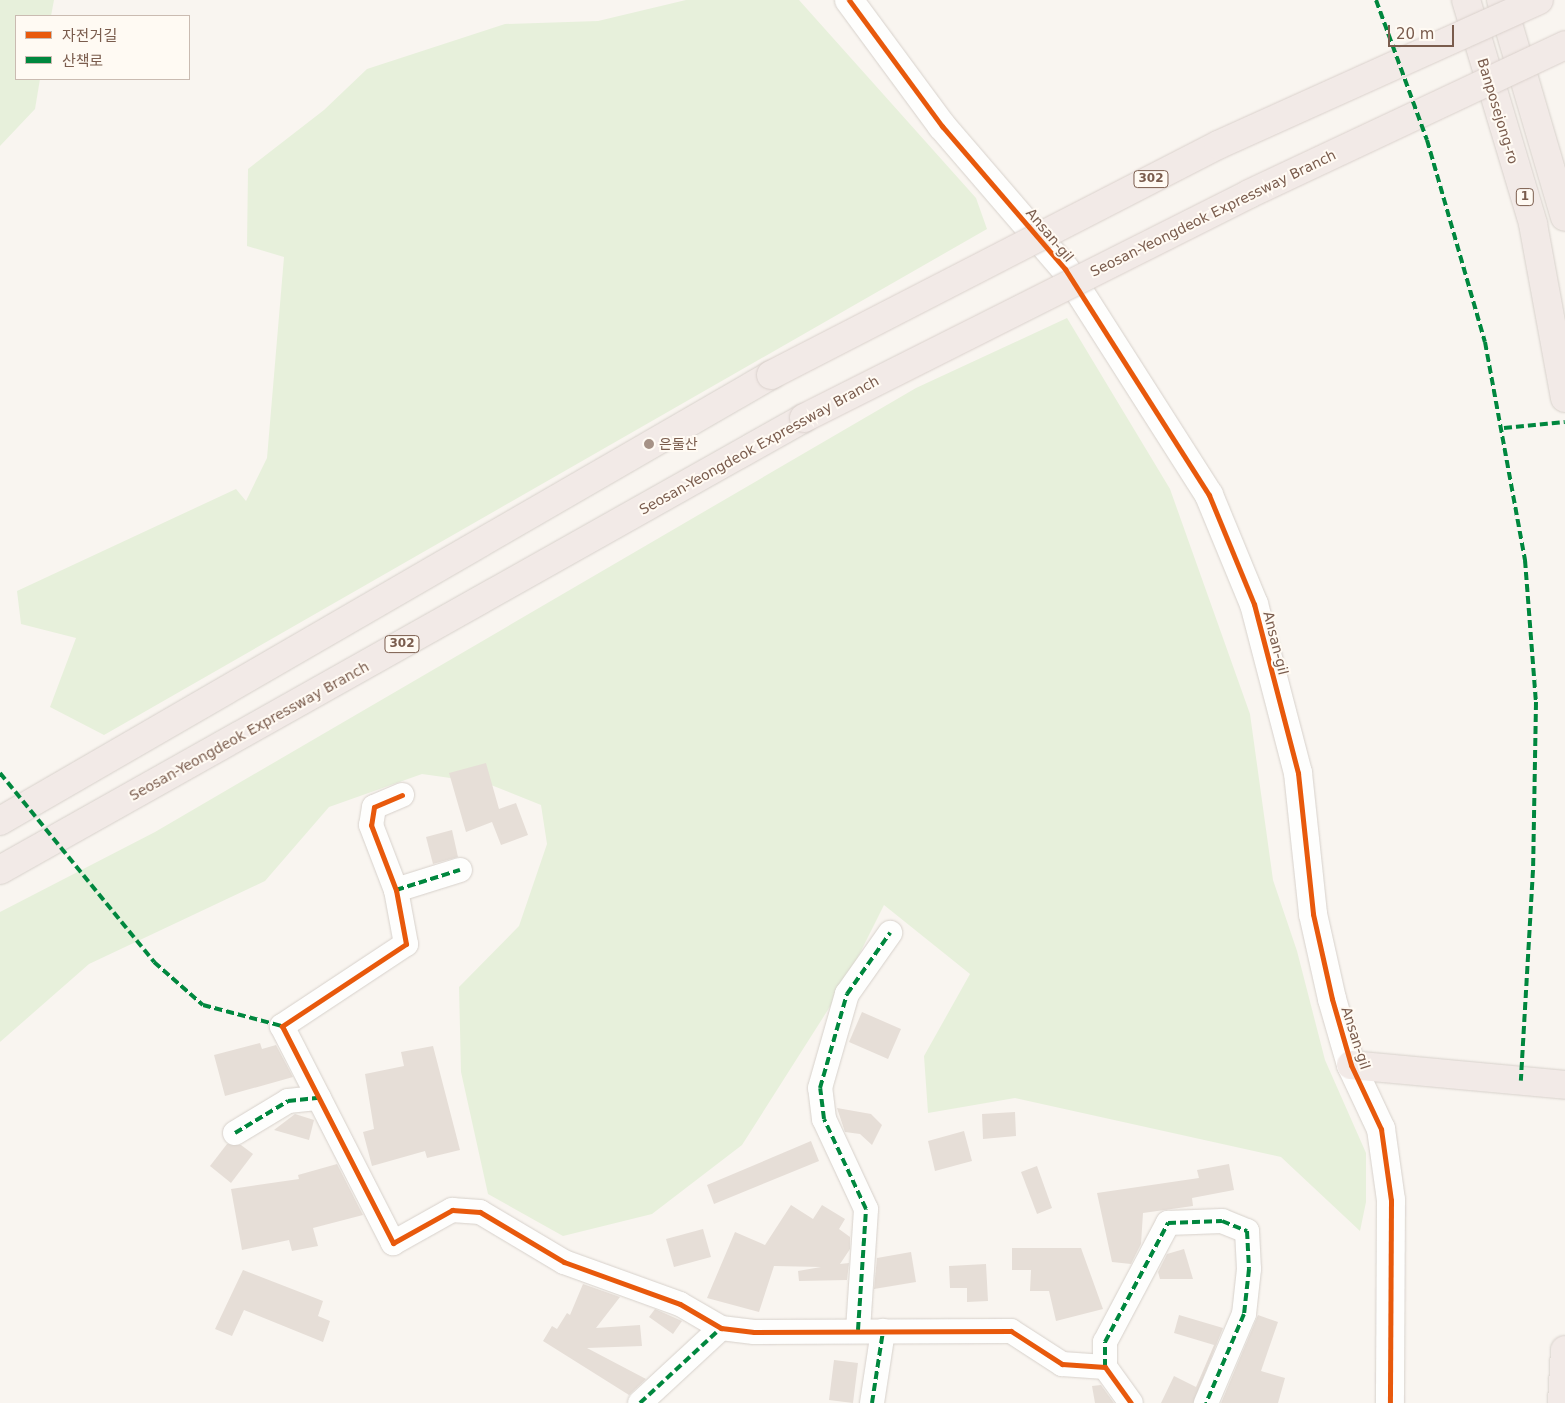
<!DOCTYPE html>
<meta charset="utf-8">
<style>
body{margin:0}
#map{position:relative;width:1565px;height:1403px;overflow:hidden;background:#f9f5f0;font-family:"DejaVu Sans","Noto Sans KR",sans-serif}
div>[style]{position:absolute}
.green>*{inset:0;background:#e7f0db}
.building>*{inset:0;background:#e6ded7}
.roads{filter:drop-shadow(0 0 1px #d7d1cb) drop-shadow(0 0 1px #d7d1cb)}
.street>*{height:24px;margin:-12px;padding:0 12px;transform-origin:12px;border-radius:12px;background:#fefefd}
.secondary>*{height:28px;margin:-14px;padding:0 14px;transform-origin:14px;border-radius:14px;background:#fefefd}
.highway>*{height:28px;margin:-14px;padding:0 14px;transform-origin:14px;border-radius:14px;background:#f2eae7}
.bridges{filter:drop-shadow(0 0 1px #dad1cc) drop-shadow(0 0 1px #dad1cc)}
.highway-bridge>*{height:28px;margin:-14px;padding:0 14px;transform-origin:14px;border-radius:14px;background:#f2eae7}
.quiet>*{height:4px;margin-top:-2px;transform-origin:0;background:repeating-linear-gradient(90deg,#00873e 0 8px,transparent 0 12px)}
.cycleway>*{height:5px;margin:-2.5px;padding:0 2.5px;transform-origin:2.5px;border-radius:2.5px;background:#e8590c}
.dots>*{width:14px;height:14px;translate:-50% -50%;box-sizing:border-box;border:2px solid #fffaf3;border-radius:50%}
span{translate:-50% -50%;white-space:nowrap;text-align:center;line-height:1.15;-webkit-text-stroke:4px #fffaf3;paint-order:stroke}
.shield-label span{padding:1px 4px;background:#fffaf3;border:1px solid;border-radius:4px;-webkit-text-stroke-width:0}
.shield-label{font-size:12px;color:#7a5c4d;font-weight:700}
.street-label{font-size:14px;color:#7a5c4d}
.poi-label{font-size:14px;color:#7a5c4d}
.left{translate:0 -50%;text-align:left}
.legend{position:absolute;left:15px;top:15px;width:175px;height:65px;box-sizing:border-box;background:#fffaf3;border:1px solid #cabbb1;margin:0;padding:6px 9px;list-style:none;font-size:15px;color:#7a5c4d}
.legend li{display:flex;align-items:center;gap:10px;height:25px}
.legend b{width:25px;border:1px solid #cabbb1}
.scale{position:absolute;left:1388px;top:25px;width:66px;height:22px;box-sizing:border-box;border:2px solid #7a5c4d;border-top:0;padding-left:6px;font-size:15px;line-height:18px;white-space:nowrap;color:#7a5c4d;-webkit-text-stroke:4px #fffaf3;paint-order:stroke}
</style>
<div id="map">
<div class="green">
<div style="clip-path:polygon(0 0,54px 0,51px 16px,16px 16px,16px 79px,40px 79px,35px 109px,0 146px)"></div>
<div style="clip-path:polygon(686px 0,799px 0,976px 198px,987px 229px,104px 735px,50px 707px,76px 638px,21px 624px,17px 591px,236px 489px,246px 501px,267px 458px,284px 257px,247px 246px,248px 169px,324px 110px,367px 69px,505px 24px,598px 21px)"></div>
<div style="clip-path:polygon(1067px 318px,1170px 489px,1250px 714px,1273px 880px,1297px 951px,1325px 1060px,1366px 1153px,1366px 1202px,1360px 1231px,1281px 1157px,1015px 1098px,928px 1113px,924px 1056px,970px 974px,884px 905px,845px 983px,742px 1145px,652px 1214px,563px 1236px,488px 1194px,461px 1072px,459px 987px,519px 926px,547px 844px,541px 805px,486px 783px,422px 774px,329px 807px,265px 881px,89px 964px,0 1042px,0 912px,155px 832px,916px 388px)"></div>
</div>
<div class="building">
<div style="clip-path:polygon(486px 763px,499px 809px,516px 803px,528px 835px,501px 845px,492px 822px,466px 832px,449px 773px)"></div>
<div style="clip-path:polygon(452px 830px,458px 857px,433px 864px,426px 837px)"></div>
<div style="clip-path:polygon(862px 1012px,901px 1029px,888px 1059px,849px 1042px)"></div>
<div style="clip-path:polygon(260px 1043px,262px 1049px,276px 1045px,293px 1077px,225px 1096px,214px 1055px)"></div>
<div style="clip-path:polygon(433px 1046px,460px 1150px,427px 1158px,425px 1151px,372px 1166px,363px 1132px,374px 1129px,365px 1074px,404px 1066px,401px 1052px)"></div>
<div style="clip-path:polygon(837px 1108px,871px 1114px,882px 1125px,872px 1145px,860px 1134px,845px 1132px)"></div>
<div style="clip-path:polygon(1015px 1112px,1016px 1136px,983px 1139px,982px 1114px)"></div>
<div style="clip-path:polygon(295px 1114px,314px 1120px,309px 1140px,274px 1130px)"></div>
<div style="clip-path:polygon(964px 1131px,972px 1161px,935px 1171px,928px 1141px)"></div>
<div style="clip-path:polygon(811px 1141px,819px 1161px,714px 1204px,707px 1185px)"></div>
<div style="clip-path:polygon(227px 1144px,241px 1145px,253px 1154px,231px 1183px,210px 1166px)"></div>
<div style="clip-path:polygon(337px 1164px,363px 1215px,313px 1228px,318px 1246px,292px 1251px,289px 1240px,242px 1250px,231px 1189px,299px 1179px,298px 1175px)"></div>
<div style="clip-path:polygon(1229px 1164px,1234px 1190px,1192px 1198px,1193px 1206px,1143px 1213px,1141px 1244px,1131px 1264px,1112px 1262px,1097px 1193px,1199px 1178px,1197px 1170px)"></div>
<div style="clip-path:polygon(1037px 1166px,1052px 1208px,1037px 1214px,1021px 1172px)"></div>
<div style="clip-path:polygon(791px 1205px,813px 1219px,822px 1205px,845px 1219px,839px 1229px,850px 1237px,850px 1249px,840px 1264px,849px 1263px,847px 1280px,799px 1281px,798px 1271px,821px 1267px,774px 1266px,759px 1312px,707px 1298px,735px 1232px,765px 1245px)"></div>
<div style="clip-path:polygon(703px 1229px,711px 1257px,674px 1267px,666px 1239px)"></div>
<div style="clip-path:polygon(1012px 1248px,1081px 1248px,1103px 1309px,1056px 1321px,1049px 1291px,1030px 1291px,1031px 1270px,1012px 1270px)"></div>
<div style="clip-path:polygon(1184px 1249px,1193px 1279px,1160px 1279px,1158px 1272px,1167px 1254px)"></div>
<div style="clip-path:polygon(911px 1252px,916px 1282px,874px 1289px,877px 1258px)"></div>
<div style="clip-path:polygon(986px 1264px,988px 1301px,967px 1302px,967px 1288px,950px 1288px,949px 1266px)"></div>
<div style="clip-path:polygon(243px 1270px,323px 1301px,318px 1316px,330px 1321px,323px 1342px,244px 1310px,232px 1336px,215px 1329px)"></div>
<div style="clip-path:polygon(583px 1284px,620px 1297px,596px 1328px,640px 1325px,642px 1346px,587px 1348px,646px 1379px,629px 1395px,543px 1341px,552px 1326px,557px 1329px,567px 1313px,570px 1315px)"></div>
<div style="clip-path:polygon(655px 1309px,682px 1321px,673px 1334px,649px 1317px)"></div>
<div style="clip-path:polygon(1179px 1315px,1223px 1328px,1193px 1403px,1161px 1403px,1174px 1376px,1196px 1387px,1214px 1345px,1174px 1333px)"></div>
<div style="clip-path:polygon(1258px 1315px,1278px 1322px,1261px 1371px,1285px 1378px,1278px 1403px,1221px 1403px)"></div>
<div style="clip-path:polygon(834px 1360px,858px 1363px,853px 1403px,829px 1400px)"></div>
<div style="clip-path:polygon(1101px 1385px,1114px 1403px,1095px 1403px,1092px 1386px)"></div>
</div>
<div class="roads">
<div class="street">
<div style="left:402px;top:795px;width:30px;rotate:157deg"></div>
<div style="left:374px;top:807px;width:18px;rotate:99deg"></div>
<div style="left:371px;top:825px;width:70px;rotate:69deg"></div>
<div style="left:396px;top:890px;width:55px;rotate:79.5deg"></div>
<div style="left:406px;top:944px;width:149px;rotate:146.5deg"></div>
<div style="left:282px;top:1026px;width:244px;rotate:62.9deg"></div>
<div style="left:393px;top:1243px;width:68px;rotate:-29.2deg"></div>
<div style="left:452px;top:1210px;width:28px;rotate:4deg"></div>
<div style="left:480px;top:1212px;width:98px;rotate:30.8deg"></div>
<div style="left:564px;top:1262px;width:123px;rotate:19.9deg"></div>
<div style="left:680px;top:1304px;width:48px;rotate:30.3deg"></div>
<div style="left:721px;top:1328px;width:33px;rotate:7deg"></div>
<div style="left:754px;top:1332px;width:257px;rotate:-0.2deg"></div>
<div style="left:1011px;top:1331px;width:61px;rotate:32.9deg"></div>
<div style="left:1062px;top:1364px;width:43px;rotate:4deg"></div>
<div style="left:1105px;top:1367px;width:44px;rotate:54.2deg"></div>
<div style="left:396px;top:890px;width:67px;rotate:-17.4deg"></div>
<div style="left:235px;top:1133px;width:62px;rotate:-31.1deg"></div>
<div style="left:288px;top:1101px;width:31px;rotate:-6deg"></div>
<div style="left:858px;top:1330px;width:121px;rotate:-86.2deg"></div>
<div style="left:866px;top:1209px;width:99px;rotate:-115deg"></div>
<div style="left:824px;top:1119px;width:31px;rotate:-97deg"></div>
<div style="left:820px;top:1088px;width:98px;rotate:-74deg"></div>
<div style="left:847px;top:994px;width:75px;rotate:-54.8deg"></div>
<div style="left:1105px;top:1367px;width:25px;rotate:-90deg"></div>
<div style="left:1105px;top:1342px;width:135px;rotate:-62.1deg"></div>
<div style="left:1168px;top:1223px;width:54px;rotate:-2.1deg"></div>
<div style="left:1222px;top:1221px;width:27px;rotate:22deg"></div>
<div style="left:1247px;top:1231px;width:38px;rotate:87deg"></div>
<div style="left:1249px;top:1269px;width:45px;rotate:96.3deg"></div>
<div style="left:1244px;top:1314px;width:97px;rotate:113.1deg"></div>
<div style="left:640px;top:1403px;width:110px;rotate:-42.8deg"></div>
<div style="left:872px;top:1403px;width:73px;rotate:-81.3deg"></div>
</div>
<div class="secondary">
<div style="left:849px;top:0;width:157px;rotate:53.6deg"></div>
<div style="left:942px;top:126px;width:189px;rotate:49.3deg"></div>
<div style="left:1065px;top:269px;width:268px;rotate:57.5deg"></div>
<div style="left:1209px;top:495px;width:118px;rotate:67.6deg"></div>
<div style="left:1254px;top:604px;width:175px;rotate:75.4deg"></div>
<div style="left:1298px;top:773px;width:142px;rotate:83.9deg"></div>
<div style="left:1313px;top:914px;width:87px;rotate:77.4deg"></div>
<div style="left:1332px;top:999px;width:69px;rotate:73.9deg"></div>
<div style="left:1351px;top:1065px;width:71px;rotate:64.9deg"></div>
<div style="left:1381px;top:1129px;width:72px;rotate:82deg"></div>
<div style="left:1391px;top:1200px;width:203px;rotate:90.3deg"></div>
</div>
<div class="highway">
<div style="left:1466px;top:0;width:234px;rotate:73.3deg"></div>
<div style="left:1533px;top:224px;width:177px;rotate:79.6deg"></div>
<div style="left:1501px;top:0;width:226px;rotate:73.6deg"></div>
<div style="left:0;top:821px;width:891px;rotate:-30.05deg"></div>
<div style="left:0;top:870px;width:922px;rotate:-29.34deg"></div>
<div style="left:1351px;top:1065px;width:215px;rotate:5.3deg"></div>
<div style="left:1562px;top:1403px;width:53px;rotate:-86.8deg"></div>
</div>
</div>
<div class="bridges">
<div class="highway-bridge">
<div style="left:771px;top:375px;width:503px;rotate:-27.23deg"></div>
<div style="left:1218px;top:145px;width:352px;rotate:-24.3deg"></div>
<div style="left:804px;top:418px;width:498px;rotate:-26.7deg"></div>
<div style="left:1249px;top:194px;width:349px;rotate:-25.2deg"></div>
</div>
</div>
<div class="quiet">
<div style="left:1376px;top:0;width:149px;rotate:70deg"></div>
<div style="left:1427px;top:140px;width:210px;rotate:74deg"></div>
<div style="left:1485px;top:342px;width:222px;rotate:79.6deg"></div>
<div style="left:1525px;top:560px;width:142px;rotate:85.6deg"></div>
<div style="left:1536px;top:702px;width:168px;rotate:91deg"></div>
<div style="left:1533px;top:870px;width:211px;rotate:93.3deg"></div>
<div style="left:1504px;top:428px;width:61px;rotate:-5.6deg"></div>
<div style="left:0;top:773px;width:244px;rotate:50.8deg"></div>
<div style="left:154px;top:962px;width:65px;rotate:41.3deg"></div>
<div style="left:203px;top:1005px;width:82px;rotate:14.9deg"></div>
<div style="left:396px;top:890px;width:67px;rotate:-17.4deg"></div>
<div style="left:235px;top:1133px;width:62px;rotate:-31.1deg"></div>
<div style="left:288px;top:1101px;width:31px;rotate:-6deg"></div>
<div style="left:858px;top:1330px;width:121px;rotate:-86.2deg"></div>
<div style="left:866px;top:1209px;width:99px;rotate:-115deg"></div>
<div style="left:824px;top:1119px;width:31px;rotate:-97deg"></div>
<div style="left:820px;top:1088px;width:98px;rotate:-74deg"></div>
<div style="left:847px;top:994px;width:75px;rotate:-54.8deg"></div>
<div style="left:1105px;top:1367px;width:25px;rotate:-90deg"></div>
<div style="left:1105px;top:1342px;width:135px;rotate:-62.1deg"></div>
<div style="left:1168px;top:1223px;width:54px;rotate:-2.1deg"></div>
<div style="left:1222px;top:1221px;width:27px;rotate:22deg"></div>
<div style="left:1247px;top:1231px;width:38px;rotate:87deg"></div>
<div style="left:1249px;top:1269px;width:45px;rotate:96.3deg"></div>
<div style="left:1244px;top:1314px;width:97px;rotate:113.1deg"></div>
<div style="left:640px;top:1403px;width:110px;rotate:-42.8deg"></div>
<div style="left:872px;top:1403px;width:73px;rotate:-81.3deg"></div>
</div>
<div class="cycleway">
<div style="left:849px;top:0;width:157px;rotate:53.6deg"></div>
<div style="left:942px;top:126px;width:189px;rotate:49.3deg"></div>
<div style="left:1065px;top:269px;width:268px;rotate:57.5deg"></div>
<div style="left:1209px;top:495px;width:118px;rotate:67.6deg"></div>
<div style="left:1254px;top:604px;width:175px;rotate:75.4deg"></div>
<div style="left:1298px;top:773px;width:142px;rotate:83.9deg"></div>
<div style="left:1313px;top:914px;width:87px;rotate:77.4deg"></div>
<div style="left:1332px;top:999px;width:69px;rotate:73.9deg"></div>
<div style="left:1351px;top:1065px;width:71px;rotate:64.9deg"></div>
<div style="left:1381px;top:1129px;width:72px;rotate:82deg"></div>
<div style="left:1391px;top:1200px;width:203px;rotate:90.3deg"></div>
<div style="left:402px;top:795px;width:30px;rotate:157deg"></div>
<div style="left:374px;top:807px;width:18px;rotate:99deg"></div>
<div style="left:371px;top:825px;width:70px;rotate:69deg"></div>
<div style="left:396px;top:890px;width:55px;rotate:79.5deg"></div>
<div style="left:406px;top:944px;width:149px;rotate:146.5deg"></div>
<div style="left:282px;top:1026px;width:244px;rotate:62.9deg"></div>
<div style="left:393px;top:1243px;width:68px;rotate:-29.2deg"></div>
<div style="left:452px;top:1210px;width:28px;rotate:4deg"></div>
<div style="left:480px;top:1212px;width:98px;rotate:30.8deg"></div>
<div style="left:564px;top:1262px;width:123px;rotate:19.9deg"></div>
<div style="left:680px;top:1304px;width:48px;rotate:30.3deg"></div>
<div style="left:721px;top:1328px;width:33px;rotate:7deg"></div>
<div style="left:754px;top:1332px;width:257px;rotate:-0.2deg"></div>
<div style="left:1011px;top:1331px;width:61px;rotate:32.9deg"></div>
<div style="left:1062px;top:1364px;width:43px;rotate:4deg"></div>
<div style="left:1105px;top:1367px;width:44px;rotate:54.2deg"></div>
</div>
<div class="dots">
<div style="left:649px;top:444px;background:#a69286"></div>
</div>
<div class="shield-label">
<span style="left:1151px;top:179px">302</span>
<span style="left:1525px;top:197px">1</span>
<span style="left:402px;top:644px">302</span>
</div>
<div class="street-label">
<span style="left:1498px;top:111px;rotate:73deg">Banposejong-ro</span>
<span style="left:1213px;top:213px;rotate:-26deg">Seosan-Yeongdeok Expressway Branch</span>
<span style="left:1050px;top:235px;rotate:50deg">Ansan-gil</span>
<span style="left:759px;top:445px;rotate:-29deg">Seosan-Yeongdeok Expressway Branch</span>
<span style="left:1276px;top:643px;rotate:76deg">Ansan-gil</span>
<span style="left:249px;top:731px;rotate:-29deg">Seosan-Yeongdeok Expressway Branch</span>
<span style="left:1356px;top:1038px;rotate:72deg">Ansan-gil</span>
</div>
<div class="poi-label">
<span class="left" style="left:659px;top:444px">은둘산</span>
</div>
<ul class="legend">
<li><b style="height:6px;background:#e8590c"></b>자전거길</li>
<li><b style="height:6px;background:#00873e"></b>산책로</li>
</ul>
<div class="scale">20 m</div>
</div>
